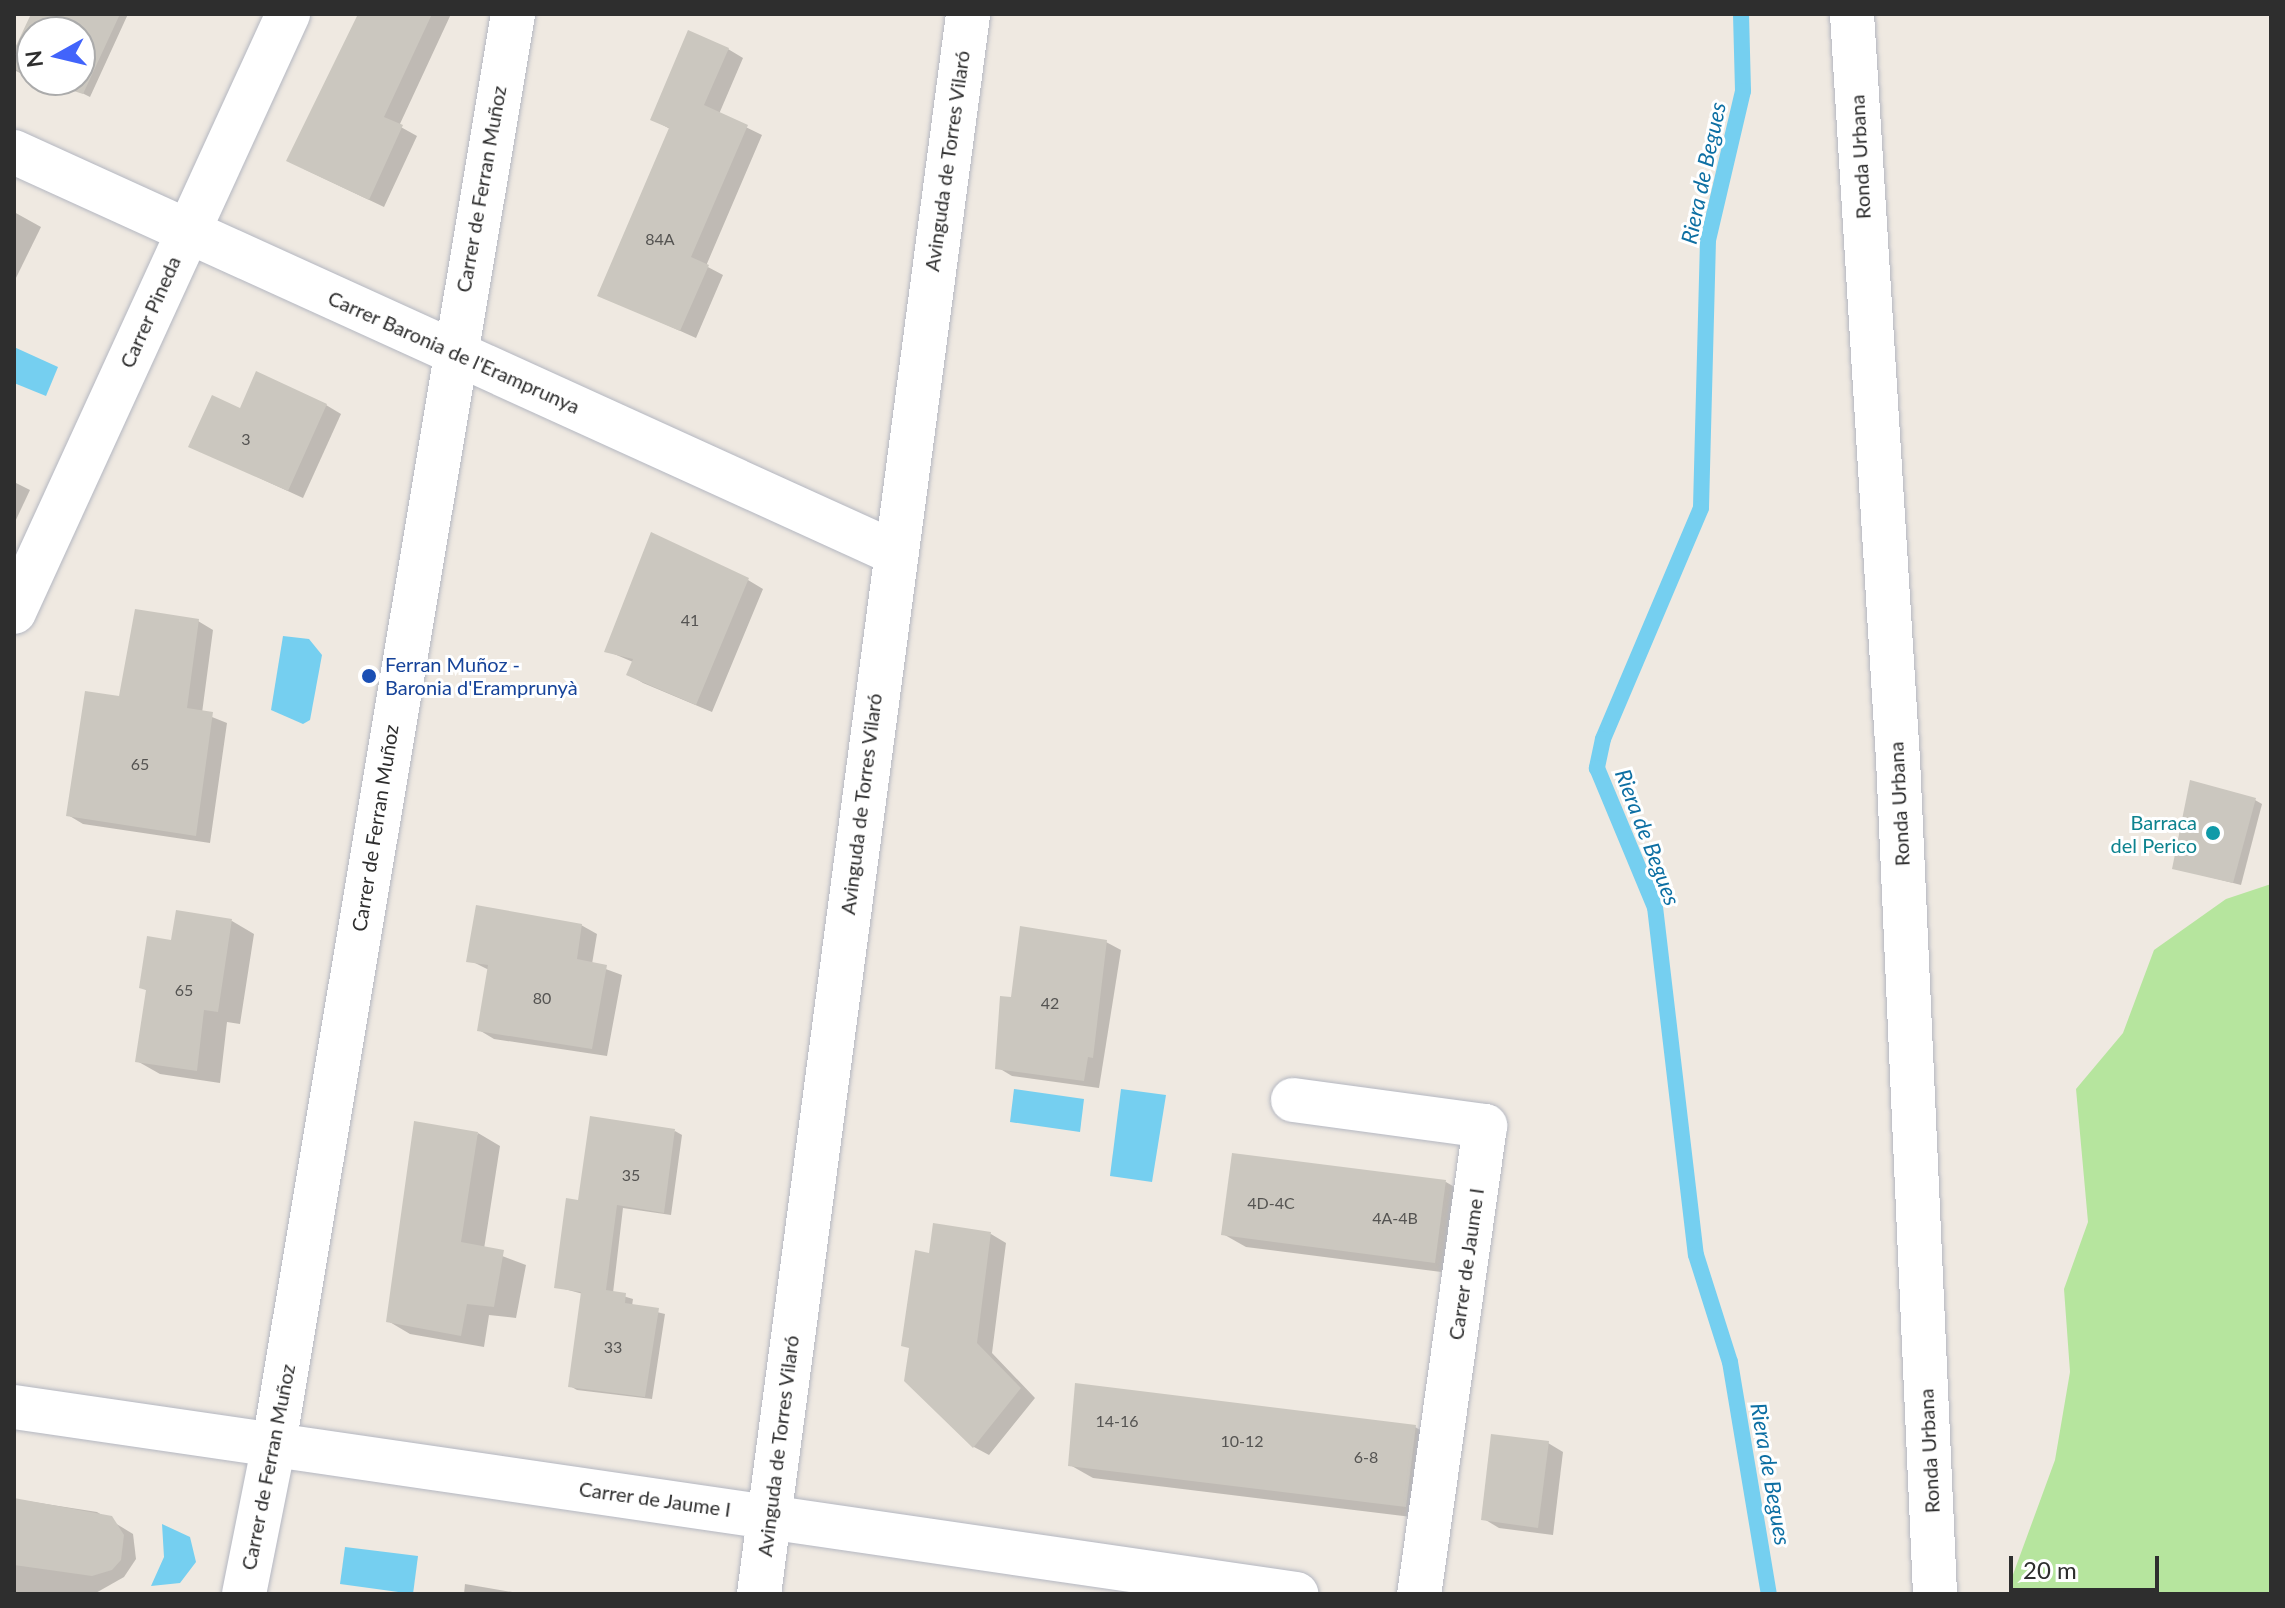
<!DOCTYPE html>
<meta charset="utf-8">
<style>
body{margin:0}
#map{position:relative;width:2285px;height:1608px;overflow:hidden;background:#efe9e1;font-family:Lato,sans-serif}
div>[style]{position:absolute}
.green>*{inset:0;background:#b6e59e}
.water>*{inset:0;background:#75cff0}
.shadow>*{inset:0;background:#0003}
.stream>*{height:16px;margin:-8px;padding:0 8px;transform-origin:8px;border-radius:8px;background:#75cff0}
.building>*{inset:0;background:#cbc7bf}
.roads{filter:drop-shadow(0 0 2px #b4b7c1) drop-shadow(0 0 2px #b4b7c1)}
.minor>*{height:44px;margin:-22px;padding:0 22px;transform-origin:22px;border-radius:22px;background:#fff}
.tertiary>*{height:44px;margin:-22px;padding:0 22px;transform-origin:22px;border-radius:22px;background:#fff}
.secondary>*{height:44px;margin:-22px;padding:0 22px;transform-origin:22px;border-radius:22px;background:#fff}
.dots>*{width:22px;height:22px;translate:-50% -50%;box-sizing:border-box;border:4px solid #fff;border-radius:50%}
span{translate:-50% -50%;white-space:nowrap;text-align:center;line-height:1.15;-webkit-text-stroke:6px #fff;paint-order:stroke}
.number-label{font-size:16px;color:#555452}
.number-label span{-webkit-text-stroke-width:0}
.street-label{font-size:20px;color:#2e2e2e}
.transit-label{font-size:20px;color:#164399}
.left{translate:0 -50%;text-align:left}
.culture-label{font-size:20px;color:#0d838f}
.right{translate:-100% -50%;text-align:right}
.water-label{font-size:22px;color:#0d6fa3;font-style:italic}
.frame{position:absolute;inset:0;border:16px solid #2e2e2e;pointer-events:none}
.north{position:absolute;left:16px;top:16px;width:80px;height:80px;box-sizing:border-box;background:#fff;border:2px solid #ababab;border-radius:50%;rotate:262deg;font-size:22px;font-weight:700;line-height:32px;text-align:center;color:#2e2e2e}
.north::after{content:'';display:block;margin:auto;width:28px;height:36px;background:#4264fb;clip-path:polygon(50% 0,100% 100%,50% 72%,0 100%)}
.scale{position:absolute;left:2009px;top:1556px;width:150px;height:36px;box-sizing:border-box;border:4px solid #2e2e2e;border-top:0;padding-left:10px;font-size:24px;line-height:28px;white-space:nowrap;color:#2e2e2e;-webkit-text-stroke:6px #fff;paint-order:stroke}
</style>
<div id="map">
<div class="green">
<div style="clip-path:polygon(2271px 884px,2271px 1594px,2013px 1594px,2011px 1580px,2055px 1460px,2070px 1372px,2064px 1289px,2088px 1222px,2076px 1089px,2123px 1033px,2154px 950px,2226px 899px)"></div>
</div>
<div class="water">
<div style="clip-path:polygon(14px 347px,58px 367px,46px 396px,14px 383px)"></div>
<div style="clip-path:polygon(283px 636px,309px 639px,322px 655px,310px 720px,303px 724px,271px 710px)"></div>
<div style="clip-path:polygon(1014px 1089px,1084px 1099px,1080px 1132px,1010px 1122px)"></div>
<div style="clip-path:polygon(1121px 1089px,1166px 1095px,1152px 1182px,1110px 1176px)"></div>
<div style="clip-path:polygon(162px 1524px,190px 1537px,196px 1562px,180px 1583px,151px 1586px,164px 1557px)"></div>
<div style="clip-path:polygon(345px 1547px,418px 1556px,413px 1594px,340px 1584px)"></div>
</div>
<div class="shadow">
<div style="clip-path:polygon(56px 14px,128px 14px,90px 97px,68px 86px,65px 94px,34px 80px,80px 80px,80px 32px,48px 32px)"></div>
<div style="clip-path:polygon(360px 14px,451px 14px,399px 126px,417px 136px,384px 207px,304px 169px)"></div>
<div style="clip-path:polygon(32px 37px,32px 79px,14px 70px,14px 55px)"></div>
<div style="clip-path:polygon(728px 49px,743px 58px,719px 114px,762px 135px,706px 266px,723px 275px,696px 338px,600px 295px,670px 129px,652px 119px)"></div>
<div style="clip-path:polygon(14px 212px,41px 227px,14px 282px)"></div>
<div style="clip-path:polygon(326px 405px,341px 414px,303px 498px,190px 446px,241px 411px)"></div>
<div style="clip-path:polygon(14px 482px,30px 490px,14px 524px)"></div>
<div style="clip-path:polygon(748px 580px,763px 589px,712px 712px,643px 683px,628px 674px,633px 662px,607px 651px)"></div>
<div style="clip-path:polygon(198px 621px,213px 630px,202px 713px,227px 723px,210px 843px,83px 824px,68px 815px,121px 698px)"></div>
<div style="clip-path:polygon(2255px 800px,2262px 804px,2241px 885px,2174px 868px)"></div>
<div style="clip-path:polygon(232px 921px,254px 934px,240px 1024px,227px 1022px,220px 1083px,160px 1074px,137px 1061px,148px 991px,141px 987px,173px 942px)"></div>
<div style="clip-path:polygon(581px 925px,597px 934px,592px 964px,622px 975px,607px 1056px,494px 1039px,479px 1030px,489px 970px,469px 960px)"></div>
<div style="clip-path:polygon(1106px 942px,1121px 950px,1099px 1088px,1012px 1076px,997px 1067px,1012px 1000px)"></div>
<div style="clip-path:polygon(675px 1131px,682px 1135px,671px 1215px,623px 1208px,613px 1293px,633px 1299px,632px 1306px,665px 1314px,652px 1399px,577px 1390px,570px 1386px,583px 1294px,557px 1287px,580px 1202px)"></div>
<div style="clip-path:polygon(478px 1133px,500px 1146px,484px 1249px,526px 1265px,516px 1318px,489px 1315px,484px 1347px,410px 1334px,388px 1321px)"></div>
<div style="clip-path:polygon(1446px 1182px,1468px 1195px,1457px 1274px,1246px 1247px,1223px 1234px)"></div>
<div style="clip-path:polygon(991px 1234px,1006px 1243px,992px 1353px,1035px 1398px,989px 1455px,974px 1447px,911px 1349px,931px 1255px)"></div>
<div style="clip-path:polygon(1415px 1427px,1438px 1440px,1428px 1519px,1093px 1478px,1070px 1465px)"></div>
<div style="clip-path:polygon(1548px 1443px,1563px 1452px,1553px 1535px,1499px 1528px,1484px 1519px)"></div>
<div style="clip-path:polygon(14px 1499px,97px 1512px,133px 1534px,136px 1559px,124px 1577px,94px 1594px,14px 1594px)"></div>
<div style="clip-path:polygon(465px 1584px,524px 1594px,464px 1594px)"></div>
</div>
<div class="stream">
<div style="left:1741px;top:14px;width:77px;rotate:88.5deg"></div>
<div style="left:1743px;top:91px;width:153px;rotate:103.2deg"></div>
<div style="left:1708px;top:240px;width:268px;rotate:91.5deg"></div>
<div style="left:1701px;top:508px;width:251px;rotate:113deg"></div>
<div style="left:1603px;top:739px;width:30px;rotate:102deg"></div>
<div style="left:1597px;top:768px;width:151px;rotate:67.4deg"></div>
<div style="left:1655px;top:907px;width:350px;rotate:83.3deg"></div>
<div style="left:1696px;top:1255px;width:112px;rotate:72.4deg"></div>
<div style="left:1730px;top:1362px;width:235px;rotate:80.5deg"></div>
</div>
<div class="building">
<div style="clip-path:polygon(31px 14px,120px 14px,83px 94px,40px 80px,80px 80px,80px 32px,32px 32px,32px 76px,14px 69px,14px 50px)"></div>
<div style="clip-path:polygon(358px 14px,432px 14px,384px 117px,403px 125px,369px 200px,286px 161px)"></div>
<div style="clip-path:polygon(688px 30px,729px 48px,704px 105px,748px 125px,691px 257px,709px 265px,680px 331px,597px 296px,669px 128px,650px 120px)"></div>
<div style="clip-path:polygon(256px 371px,327px 404px,288px 491px,188px 447px,212px 395px,240px 408px)"></div>
<div style="clip-path:polygon(651px 532px,749px 578px,696px 705px,626px 675px,633px 659px,604px 652px)"></div>
<div style="clip-path:polygon(135px 609px,199px 619px,187px 708px,213px 712px,196px 836px,66px 816px,85px 691px,119px 696px)"></div>
<div style="clip-path:polygon(2190px 780px,2256px 798px,2233px 883px,2172px 869px)"></div>
<div style="clip-path:polygon(476px 905px,582px 924px,577px 959px,607px 965px,592px 1049px,477px 1031px,488px 965px,466px 962px)"></div>
<div style="clip-path:polygon(176px 910px,232px 919px,218px 1012px,204px 1010px,197px 1071px,135px 1062px,146px 990px,139px 988px,147px 936px,171px 940px)"></div>
<div style="clip-path:polygon(1020px 926px,1107px 940px,1093px 1058px,1088px 1057px,1084px 1081px,995px 1069px,1000px 996px,1011px 997px)"></div>
<div style="clip-path:polygon(590px 1116px,675px 1129px,664px 1213px,617px 1205px,606px 1290px,626px 1293px,625px 1303px,659px 1308px,645px 1397px,568px 1387px,581px 1292px,554px 1288px,566px 1198px,578px 1200px)"></div>
<div style="clip-path:polygon(414px 1121px,478px 1132px,461px 1242px,504px 1250px,494px 1307px,467px 1304px,461px 1336px,386px 1322px)"></div>
<div style="clip-path:polygon(1232px 1153px,1446px 1180px,1435px 1263px,1221px 1235px)"></div>
<div style="clip-path:polygon(933px 1223px,991px 1232px,977px 1343px,1021px 1388px,973px 1448px,904px 1381px,909px 1348px,901px 1346px,915px 1250px,929px 1253px)"></div>
<div style="clip-path:polygon(1075px 1383px,1416px 1425px,1406px 1507px,1068px 1466px)"></div>
<div style="clip-path:polygon(1491px 1434px,1549px 1441px,1538px 1528px,1481px 1520px)"></div>
<div style="clip-path:polygon(14px 1498px,112px 1516px,124px 1535px,121px 1560px,112px 1570px,92px 1576px,14px 1565px)"></div>
</div>
<div class="roads">
<div class="minor">
<div style="left:14px;top:152px;width:966px;rotate:24.47deg"></div>
<div style="left:14px;top:612px;width:658px;rotate:-65.38deg"></div>
<div style="left:1293px;top:1100px;width:194px;rotate:7.7deg"></div>
<div style="left:1485px;top:1126px;width:473px;rotate:98deg"></div>
<div style="left:14px;top:1407px;width:1296px;rotate:8.3deg"></div>
<div style="left:244px;top:1594px;width:153px;rotate:-78.7deg"></div>
<div style="left:274px;top:1444px;width:1450px;rotate:-80.51deg"></div>
</div>
<div class="tertiary">
<div style="left:759px;top:1594px;width:1594px;rotate:-82.46deg"></div>
</div>
<div class="secondary">
<div style="left:1852px;top:14px;width:746px;rotate:86.47deg"></div>
<div style="left:1898px;top:759px;width:836px;rotate:87.46deg"></div>
</div>
</div>
<div class="dots">
<div style="left:369px;top:676px;background:#1a4fb4"></div>
<div style="left:2213px;top:833px;background:#0f9aa8"></div>
</div>
<div class="number-label">
<span style="left:660px;top:239px">84A</span>
<span style="left:246px;top:439px">3</span>
<span style="left:690px;top:620px">41</span>
<span style="left:140px;top:764px">65</span>
<span style="left:184px;top:990px">65</span>
<span style="left:542px;top:998px">80</span>
<span style="left:1050px;top:1003px">42</span>
<span style="left:631px;top:1175px">35</span>
<span style="left:1271px;top:1203px">4D-4C</span>
<span style="left:1395px;top:1218px">4A-4B</span>
<span style="left:613px;top:1347px">33</span>
<span style="left:1117px;top:1421px">14-16</span>
<span style="left:1242px;top:1441px">10-12</span>
<span style="left:1366px;top:1457px">6-8</span>
</div>
<div class="street-label">
<span style="left:1860px;top:157px;rotate:-93deg">Ronda Urbana</span>
<span style="left:947px;top:161px;rotate:-82deg">Avinguda de Torres Vilaró</span>
<span style="left:481px;top:189px;rotate:-80deg">Carrer de Ferran Muñoz</span>
<span style="left:150px;top:312px;rotate:-66deg">Carrer Pineda</span>
<span style="left:454px;top:352px;rotate:24deg">Carrer Baronia de l'Eramprunya</span>
<span style="left:861px;top:804px;rotate:-83deg">Avinguda de Torres Vilaró</span>
<span style="left:1899px;top:804px;rotate:-93deg">Ronda Urbana</span>
<span style="left:375px;top:828px;rotate:-81deg">Carrer de Ferran Muñoz</span>
<span style="left:1466px;top:1264px;rotate:-82deg">Carrer de Jaume I</span>
<span style="left:778px;top:1446px;rotate:-83deg">Avinguda de Torres Vilaró</span>
<span style="left:1929px;top:1451px;rotate:-93deg">Ronda Urbana</span>
<span style="left:268px;top:1467px;rotate:-79deg">Carrer de Ferran Muñoz</span>
<span style="left:655px;top:1499px;rotate:8deg">Carrer de Jaume I</span>
</div>
<div class="transit-label">
<span class="left" style="left:385px;top:676px">Ferran Muñoz -<br>Baronia d'Eramprunyà</span>
</div>
<div class="culture-label">
<span class="right" style="left:2197px;top:834px">Barraca<br>del Perico</span>
</div>
<div class="water-label">
<span style="left:1703px;top:173px;rotate:-78deg">Riera de Begues</span>
<span style="left:1648px;top:837px;rotate:69deg">Riera de Begues</span>
<span style="left:1771px;top:1474px;rotate:80deg">Riera de Begues</span>
</div>
<div class="frame"></div>
<div class="north">N</div>
<div class="scale">20 m</div>
</div>
